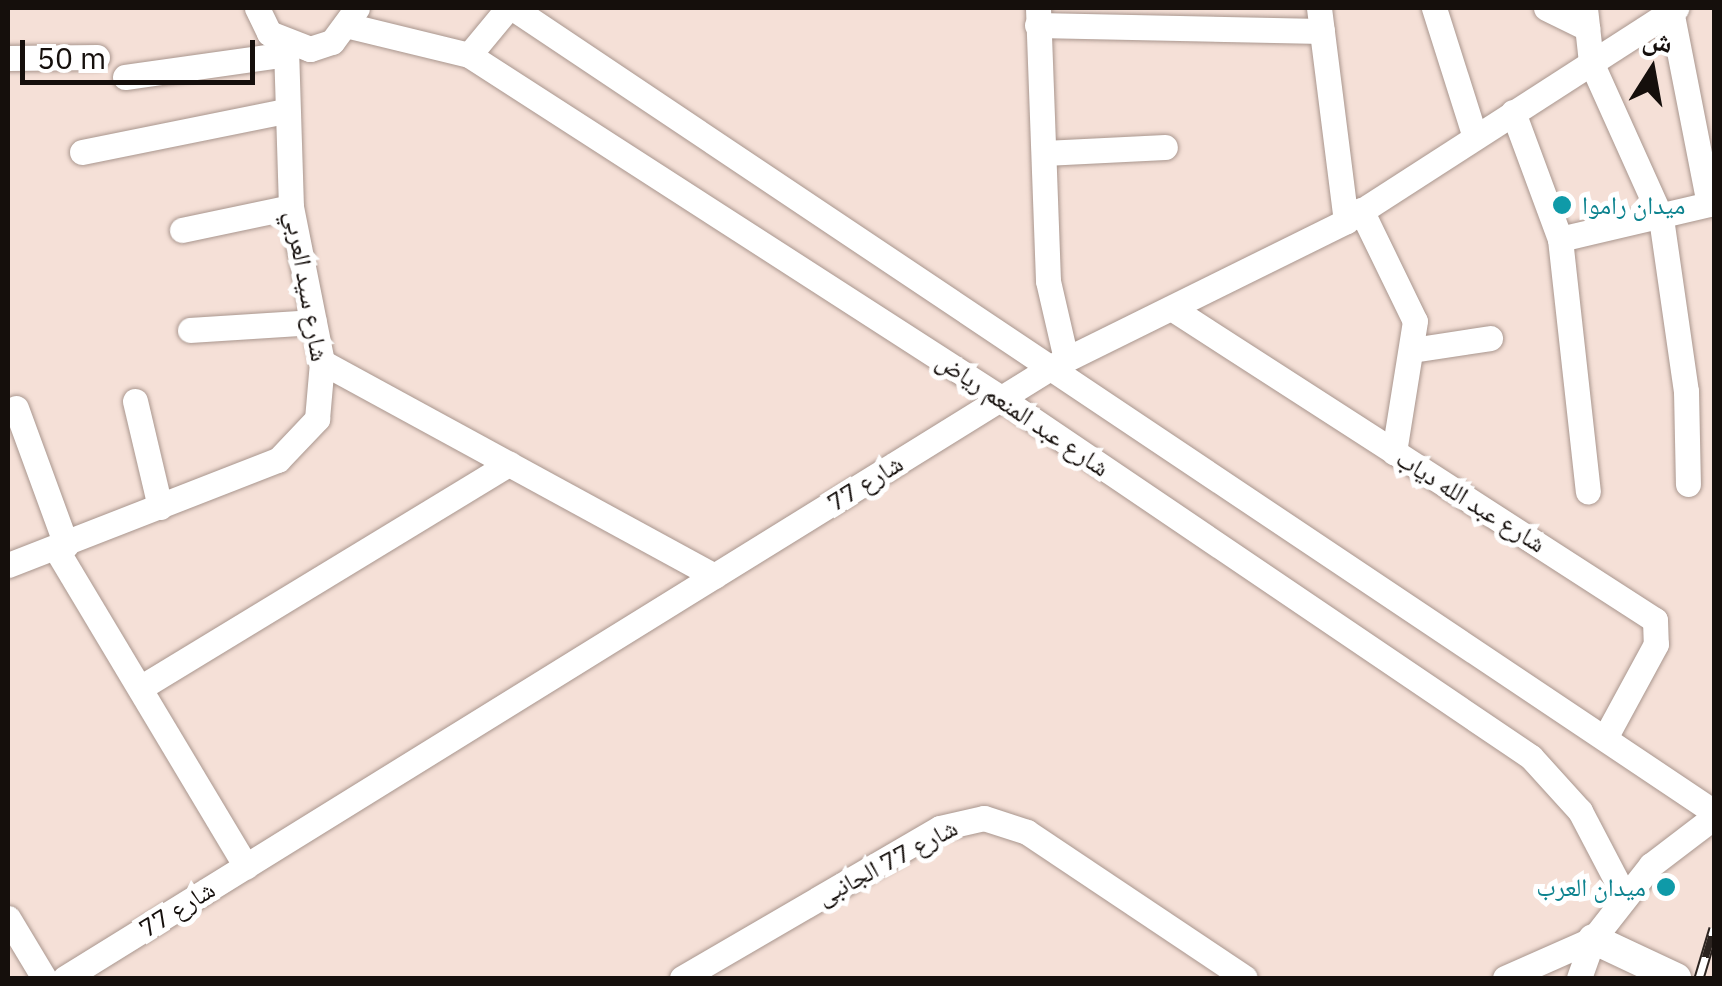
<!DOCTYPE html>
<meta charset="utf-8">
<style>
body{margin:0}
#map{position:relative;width:1722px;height:986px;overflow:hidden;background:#f5e0d7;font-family:"IBM Plex Sans","Noto Naskh Arabic",sans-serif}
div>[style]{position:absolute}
.roads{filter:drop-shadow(0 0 2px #a9968e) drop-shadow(0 0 2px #a9968e)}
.minor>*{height:25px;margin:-12.5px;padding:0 12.5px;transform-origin:12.5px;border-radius:12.5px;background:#fff}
.tertiary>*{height:30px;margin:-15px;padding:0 15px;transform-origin:15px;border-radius:15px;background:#fff}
.rail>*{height:11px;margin-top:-5.5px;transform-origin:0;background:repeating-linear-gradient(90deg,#fff 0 22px,#2c2420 0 44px);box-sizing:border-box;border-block:2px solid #2c2420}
.dots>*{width:28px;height:28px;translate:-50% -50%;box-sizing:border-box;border:5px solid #fff;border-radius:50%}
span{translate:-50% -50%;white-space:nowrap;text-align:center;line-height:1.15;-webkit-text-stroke:10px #fff;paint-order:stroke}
.culture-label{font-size:25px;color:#0d838f}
.left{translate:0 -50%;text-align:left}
.right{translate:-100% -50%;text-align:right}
.street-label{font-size:25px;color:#150f0c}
.frame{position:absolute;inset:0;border:10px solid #150f0c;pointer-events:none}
.north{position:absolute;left:1602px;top:20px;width:100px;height:100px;-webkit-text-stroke:8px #fff;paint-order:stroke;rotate:11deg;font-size:28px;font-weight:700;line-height:40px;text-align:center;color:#150f0c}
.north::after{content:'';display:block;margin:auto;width:35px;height:45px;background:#150f0c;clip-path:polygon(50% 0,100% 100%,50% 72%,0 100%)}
.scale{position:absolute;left:20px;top:40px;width:235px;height:45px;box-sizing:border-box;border:5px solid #150f0c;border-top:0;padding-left:12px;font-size:30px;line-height:35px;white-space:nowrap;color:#150f0c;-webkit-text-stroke:8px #fff;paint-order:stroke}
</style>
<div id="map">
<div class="roads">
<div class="minor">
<div style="left:257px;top:8px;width:28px;rotate:64deg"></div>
<div style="left:269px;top:33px;width:44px;rotate:21.3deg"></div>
<div style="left:310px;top:49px;width:23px;rotate:-18deg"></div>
<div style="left:332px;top:42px;width:42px;rotate:-53.7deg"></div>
<div style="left:513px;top:8px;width:1445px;rotate:33.8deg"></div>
<div style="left:1038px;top:8px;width:273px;rotate:87.9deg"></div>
<div style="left:1048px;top:281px;width:80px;rotate:77deg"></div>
<div style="left:1319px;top:8px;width:215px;rotate:82.8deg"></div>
<div style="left:1434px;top:8px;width:135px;rotate:72.4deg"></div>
<div style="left:1546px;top:8px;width:46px;rotate:26deg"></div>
<div style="left:1585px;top:8px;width:54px;rotate:83.7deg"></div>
<div style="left:1591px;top:62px;width:171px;rotate:65.8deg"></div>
<div style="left:1661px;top:218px;width:175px;rotate:81.8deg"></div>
<div style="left:1686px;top:391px;width:93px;rotate:88.8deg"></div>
<div style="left:1037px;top:25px;width:285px;rotate:1.2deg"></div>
<div style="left:350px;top:26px;width:122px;rotate:13.7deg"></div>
<div style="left:469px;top:55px;width:633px;rotate:32.81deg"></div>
<div style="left:1001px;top:398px;width:640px;rotate:34.11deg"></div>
<div style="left:1531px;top:757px;width:73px;rotate:47.8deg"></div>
<div style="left:1580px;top:811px;width:97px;rotate:62.4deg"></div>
<div style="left:469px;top:55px;width:61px;rotate:-50.3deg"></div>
<div style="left:8px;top:58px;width:89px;rotate:-0.6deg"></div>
<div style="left:125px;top:77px;width:163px;rotate:-8.1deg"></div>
<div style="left:1513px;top:112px;width:135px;rotate:69.7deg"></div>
<div style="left:1560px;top:239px;width:254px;rotate:83.7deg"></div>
<div style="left:82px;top:152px;width:207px;rotate:-11.4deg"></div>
<div style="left:1044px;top:153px;width:121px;rotate:-2.8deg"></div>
<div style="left:1361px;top:210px;width:123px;rotate:64.1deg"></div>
<div style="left:1415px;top:321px;width:133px;rotate:99.1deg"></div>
<div style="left:182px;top:230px;width:111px;rotate:-11.9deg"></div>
<div style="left:1560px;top:239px;width:153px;rotate:-13.2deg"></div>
<div style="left:1709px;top:204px;width:197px;rotate:-101.1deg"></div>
<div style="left:1176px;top:311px;width:570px;rotate:32.83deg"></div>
<div style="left:1655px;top:620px;width:24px;rotate:88deg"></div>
<div style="left:1656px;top:644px;width:107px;rotate:118.5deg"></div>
<div style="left:190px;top:330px;width:124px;rotate:-3.7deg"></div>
<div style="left:1412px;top:350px;width:79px;rotate:-8.7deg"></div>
<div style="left:322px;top:362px;width:447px;rotate:28.6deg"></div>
<div style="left:135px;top:401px;width:109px;rotate:76.7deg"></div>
<div style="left:16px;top:408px;width:146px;rotate:69.9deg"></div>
<div style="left:56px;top:549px;width:370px;rotate:59.1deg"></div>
<div style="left:8px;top:565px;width:290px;rotate:-21.3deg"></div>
<div style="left:278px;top:460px;width:57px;rotate:-46.4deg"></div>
<div style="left:317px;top:419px;width:57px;rotate:-85deg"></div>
<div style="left:322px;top:362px;width:158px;rotate:-101.3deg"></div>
<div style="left:291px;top:207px;width:162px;rotate:-91.8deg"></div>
<div style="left:140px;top:688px;width:432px;rotate:-31.3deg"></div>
<div style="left:8px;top:918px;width:70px;rotate:59deg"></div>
<div style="left:65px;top:978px;width:1164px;rotate:-31.77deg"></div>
<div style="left:1055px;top:365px;width:325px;rotate:-26.3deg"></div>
<div style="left:1346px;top:221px;width:393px;rotate:-32.8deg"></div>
<div style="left:682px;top:978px;width:298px;rotate:-30.2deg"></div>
<div style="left:940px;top:828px;width:45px;rotate:-12.8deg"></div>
<div style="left:984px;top:818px;width:45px;rotate:18deg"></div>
<div style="left:1027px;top:832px;width:262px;rotate:33.8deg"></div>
<div style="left:1505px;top:978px;width:96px;rotate:-23.9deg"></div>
<div style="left:1579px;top:978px;width:41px;rotate:-70.3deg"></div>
<div style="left:1593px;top:939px;width:94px;rotate:-51.9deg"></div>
<div style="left:1651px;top:865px;width:79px;rotate:-37.3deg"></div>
</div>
<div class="tertiary">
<div style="left:1593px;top:939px;width:92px;rotate:25.2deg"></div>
</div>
</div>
<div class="rail">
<div style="left:1699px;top:978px;width:52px;rotate:-73.3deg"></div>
</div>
<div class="dots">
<div style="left:1562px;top:205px;background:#0f9aa8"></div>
<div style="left:1666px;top:887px;background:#0f9aa8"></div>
</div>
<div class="culture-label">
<span class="left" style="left:1582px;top:205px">ميدان راموا</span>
<span class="right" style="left:1646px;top:887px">ميدان العرب</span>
</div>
<div class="street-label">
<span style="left:307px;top:286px;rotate:80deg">شارع سيد العربي</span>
<span style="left:1023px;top:414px;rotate:34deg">شارع عبد المنعم رياض</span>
<span style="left:865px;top:483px;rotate:-32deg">شارع 77</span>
<span style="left:1471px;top:501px;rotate:32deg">شارع عبد الله دياب</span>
<span style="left:887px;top:862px;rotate:-28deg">شارع 77 الجانبى</span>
<span style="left:177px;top:909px;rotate:-32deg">شارع 77</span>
</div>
<div class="frame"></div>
<div class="north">ش</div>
<div class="scale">50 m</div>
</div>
